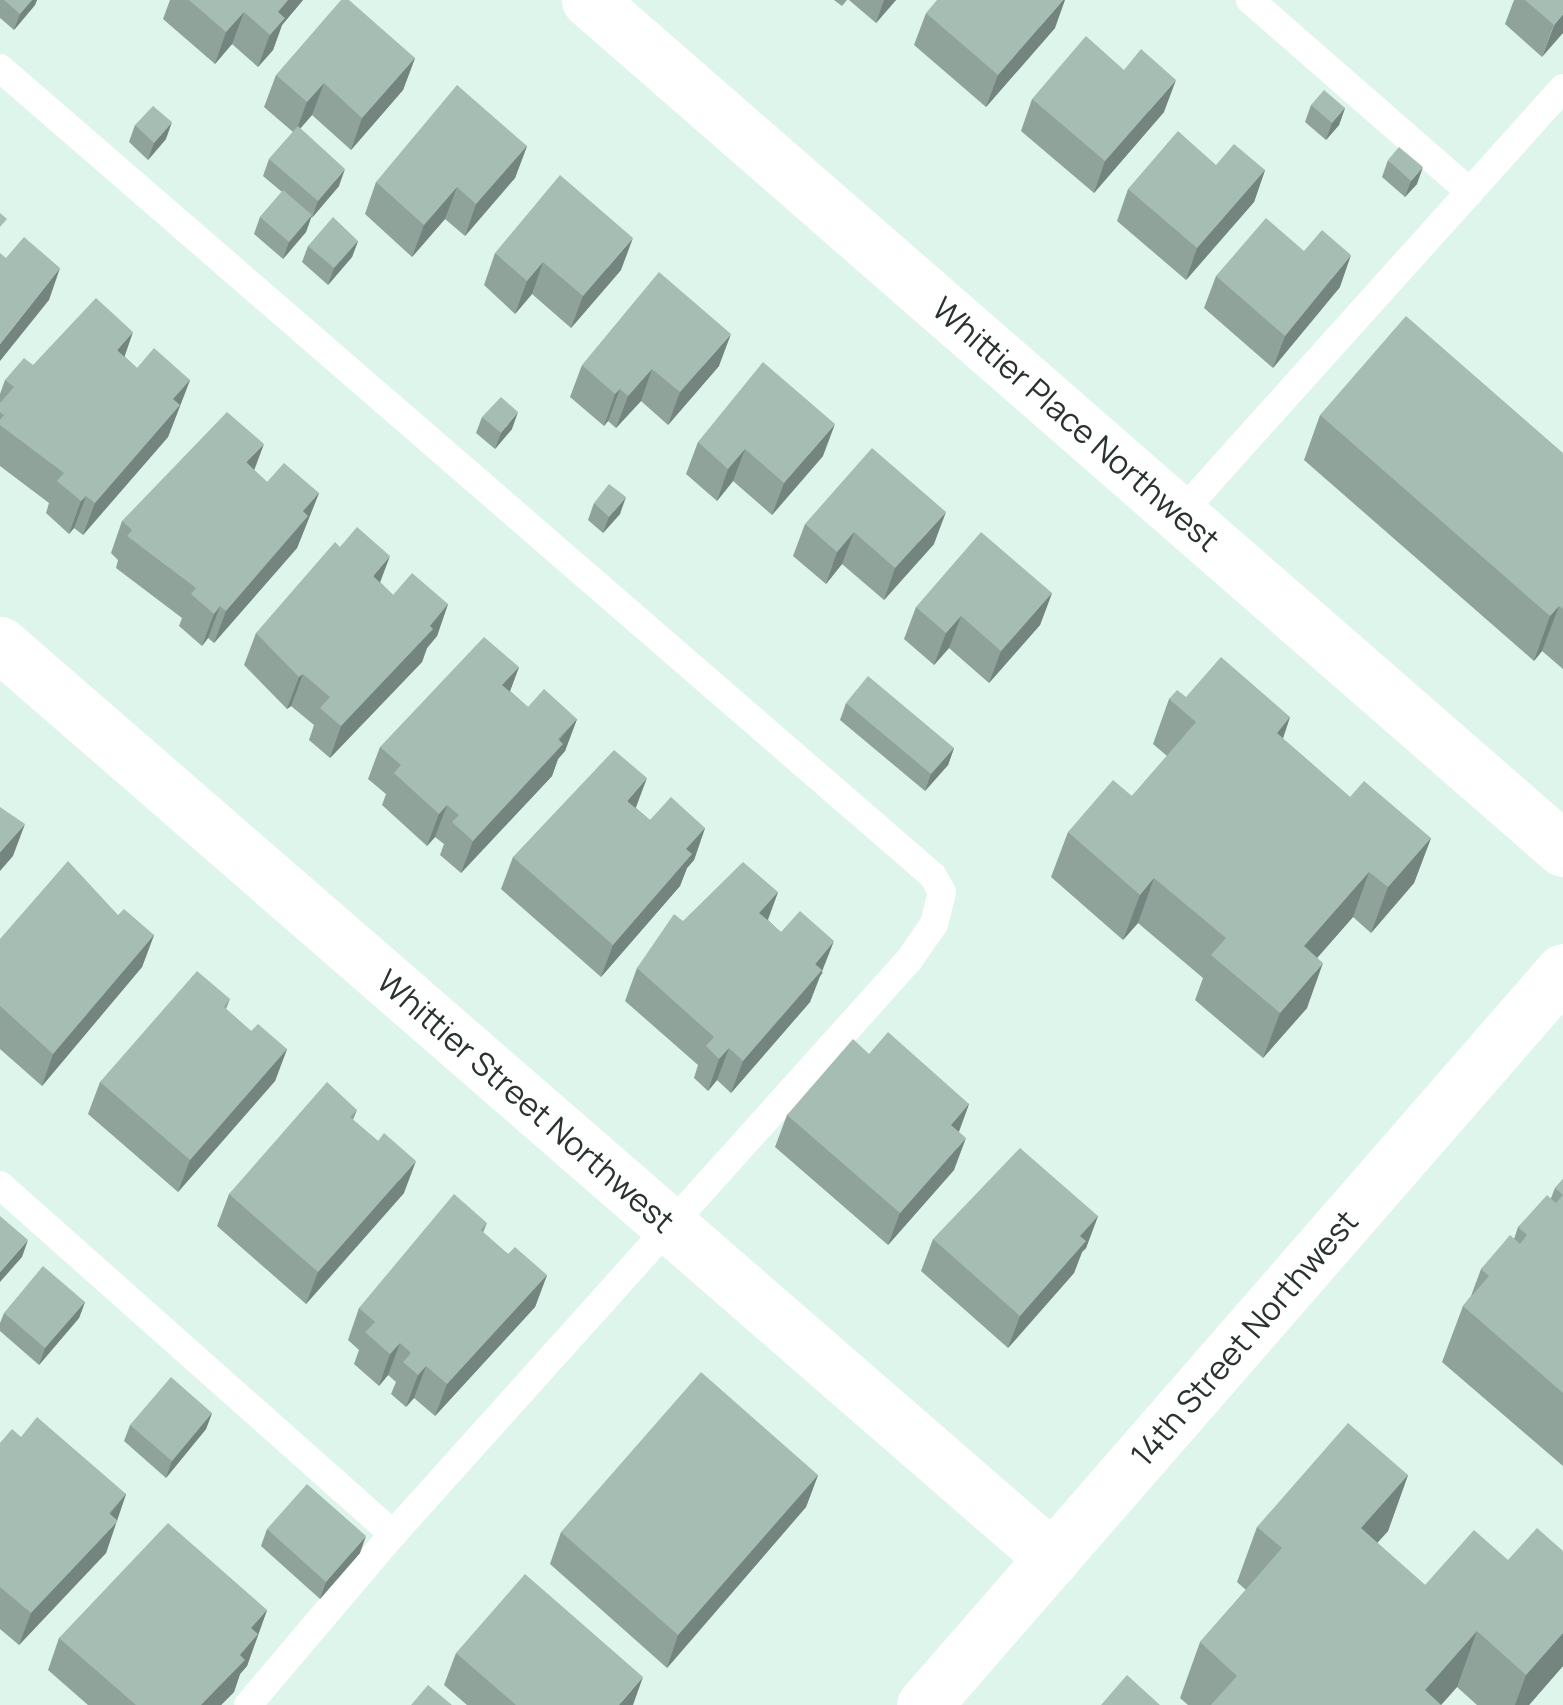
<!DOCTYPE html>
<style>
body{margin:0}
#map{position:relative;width:1563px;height:1705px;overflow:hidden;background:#ddf5eb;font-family:Manrope,sans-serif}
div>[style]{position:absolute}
.service>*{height:28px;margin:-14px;padding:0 14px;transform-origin:14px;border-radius:14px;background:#fff}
.minor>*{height:55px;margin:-27.5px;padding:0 27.5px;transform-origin:27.5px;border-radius:27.5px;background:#fff}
.tertiary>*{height:55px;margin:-27.5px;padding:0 27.5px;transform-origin:27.5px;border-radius:27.5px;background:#fff}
.wall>*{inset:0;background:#8fa39b}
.shaded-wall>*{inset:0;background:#74847e}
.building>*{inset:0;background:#a6bdb4}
span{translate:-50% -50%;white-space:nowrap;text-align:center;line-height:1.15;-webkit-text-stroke:8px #fff;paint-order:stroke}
.street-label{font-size:32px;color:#2a332f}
</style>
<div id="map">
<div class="service">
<div style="left:1250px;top:0;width:292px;rotate:41.1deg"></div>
<div style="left:0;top:68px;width:1234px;rotate:40.89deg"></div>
<div style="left:933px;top:876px;width:18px;rotate:61deg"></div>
<div style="left:942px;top:892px;width:33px;rotate:104deg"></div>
<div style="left:934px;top:924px;width:44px;rotate:124.8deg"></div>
<div style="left:909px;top:960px;width:772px;rotate:131.95deg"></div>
<div style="left:393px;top:1534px;width:224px;rotate:130.3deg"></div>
<div style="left:1180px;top:514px;width:573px;rotate:-48.04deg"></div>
<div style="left:0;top:1185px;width:526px;rotate:41.61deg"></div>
</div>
<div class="minor">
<div style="left:589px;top:0;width:1292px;rotate:41.08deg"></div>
<div style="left:0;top:644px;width:1394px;rotate:40.98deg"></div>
</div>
<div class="tertiary">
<div style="left:924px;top:1705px;width:973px;rotate:-48.96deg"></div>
</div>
<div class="wall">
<div style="clip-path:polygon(0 0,37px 0,35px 5px,14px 30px,0 18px)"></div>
<div style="clip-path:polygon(170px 0,303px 0,282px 25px,273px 50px,258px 67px,232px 44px,215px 64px,163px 19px)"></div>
<div style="clip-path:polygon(834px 0,847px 0,842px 6px)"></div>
<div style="clip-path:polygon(849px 0,896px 0,876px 23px)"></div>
<div style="clip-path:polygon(1514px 0,1563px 0,1542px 57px,1505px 24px)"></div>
<div style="clip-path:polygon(926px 13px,1055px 28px,986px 107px,914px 45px)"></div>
<div style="clip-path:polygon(415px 58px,403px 90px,351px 150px,312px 115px,300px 129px,339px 186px,311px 218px,306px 232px,283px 259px,254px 234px,260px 217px,282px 192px,263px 176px,269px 159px,293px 132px,264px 107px,276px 75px)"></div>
<div style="clip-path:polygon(1032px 99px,1164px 112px,1094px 193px,1021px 131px)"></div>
<div style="clip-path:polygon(1311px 105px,1345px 108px,1339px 125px,1326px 140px,1305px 122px)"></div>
<div style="clip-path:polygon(135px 125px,166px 139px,148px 160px,129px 142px)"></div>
<div style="clip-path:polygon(527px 146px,515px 178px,465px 236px,445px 219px,412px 257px,365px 214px,376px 182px)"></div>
<div style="clip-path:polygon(1388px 160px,1417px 184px,1405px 197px,1382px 177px)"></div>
<div style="clip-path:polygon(1216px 165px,1265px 170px,1254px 202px,1186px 280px,1117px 221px,1128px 189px)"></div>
<div style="clip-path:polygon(358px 241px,352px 257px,328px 285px,302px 262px,308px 246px)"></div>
<div style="clip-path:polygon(1304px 251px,1340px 287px,1273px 368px,1204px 308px,1216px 276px)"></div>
<div style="clip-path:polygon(495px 253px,621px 270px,571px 328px,532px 294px,515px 314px,484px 285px)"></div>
<div style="clip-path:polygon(124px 356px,137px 368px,190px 380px,168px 437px,83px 535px,74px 528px,69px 534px,46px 513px,49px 503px,0 466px,0 394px,5px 380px,33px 365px)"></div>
<div style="clip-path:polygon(582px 365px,719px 366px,668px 425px,641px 401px,616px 428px,608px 421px,604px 426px,570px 397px)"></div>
<div style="clip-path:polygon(1320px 415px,1563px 453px,1563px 669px,1542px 651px,1534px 661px,1304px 460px)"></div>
<div style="clip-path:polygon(482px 417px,512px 429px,495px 449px,476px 433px)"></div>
<div style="clip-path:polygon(698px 442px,823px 456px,772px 515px,733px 481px,717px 501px,686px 474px)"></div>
<div style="clip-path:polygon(254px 470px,267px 482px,319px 493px,297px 548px,214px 643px,208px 638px,202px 646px,179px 626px,182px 618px,116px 568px,118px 560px,111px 553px,122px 521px)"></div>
<div style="clip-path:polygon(594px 503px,620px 514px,603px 533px,588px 520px)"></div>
<div style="clip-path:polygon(805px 524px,934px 544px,884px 600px,842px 564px,826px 584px,793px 556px)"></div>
<div style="clip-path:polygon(380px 582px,393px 595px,448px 604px,437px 636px,427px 648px,422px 662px,330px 758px,309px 740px,314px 725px,291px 706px,287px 709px,244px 665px,256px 633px)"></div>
<div style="clip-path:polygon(1052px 593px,1040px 625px,989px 683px,949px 648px,934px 665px,904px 639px,916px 607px)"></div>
<div style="clip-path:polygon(519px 667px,510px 691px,528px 707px,577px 719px,565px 751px,558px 759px,552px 776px,461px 873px,440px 855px,444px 844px,435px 837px,427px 846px,382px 805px,386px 794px,368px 779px,380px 747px)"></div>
<div style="clip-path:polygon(1186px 697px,1290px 717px,1283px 739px,1350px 797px,1431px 838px,1414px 883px,1371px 933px,1353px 917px,1317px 958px,1307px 1008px,1263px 1058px,1195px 1000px,1203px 978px,1138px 923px,1123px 940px,1051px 877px,1068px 832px,1132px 796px,1167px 756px,1153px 744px,1169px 699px)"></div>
<div style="clip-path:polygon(846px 703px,954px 748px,948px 765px,925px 791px,840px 720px)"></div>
<div style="clip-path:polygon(636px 808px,650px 820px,705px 828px,694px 860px,687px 868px,680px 886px,601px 977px,501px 889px,513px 857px)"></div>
<div style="clip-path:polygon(778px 892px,768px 920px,823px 973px,819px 977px,810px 1002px,731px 1093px,717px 1080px,708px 1091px,694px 1078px,698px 1065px,625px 1001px,637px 968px,683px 921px)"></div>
<div style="clip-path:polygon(118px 915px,154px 935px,142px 967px,42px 1086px,0 1049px,0 939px)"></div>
<div style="clip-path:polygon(230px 999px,226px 1009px,251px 1031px,287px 1049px,275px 1081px,178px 1192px,88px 1114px,100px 1082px)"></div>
<div style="clip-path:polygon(869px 1054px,969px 1104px,959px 1132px,954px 1170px,888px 1245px,775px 1147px,787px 1115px)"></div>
<div style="clip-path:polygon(357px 1110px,353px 1120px,378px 1141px,404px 1193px,306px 1304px,217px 1226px,229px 1194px)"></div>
<div style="clip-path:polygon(1563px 1179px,1563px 1466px,1442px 1362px,1463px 1306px,1471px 1296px,1481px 1269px,1514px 1239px,1518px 1227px,1551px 1198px,1555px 1188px)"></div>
<div style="clip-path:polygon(1098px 1216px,1086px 1248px,1082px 1252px,1074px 1273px,1008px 1348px,921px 1271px,933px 1239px)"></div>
<div style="clip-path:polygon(487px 1223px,483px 1233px,508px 1254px,547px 1275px,535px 1307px,435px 1416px,414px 1398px,406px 1407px,391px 1394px,396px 1382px,388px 1375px,379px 1386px,354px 1364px,359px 1350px,348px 1340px,359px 1308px)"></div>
<div style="clip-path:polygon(85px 1302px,79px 1318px,39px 1365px,0 1331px,0 1323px,4px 1313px)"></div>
<div style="clip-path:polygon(212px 1413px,206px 1429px,166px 1478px,124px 1441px,130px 1425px)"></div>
<div style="clip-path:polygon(21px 1437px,126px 1494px,106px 1553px,19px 1645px,0 1629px,0 1443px)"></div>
<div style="clip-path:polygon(818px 1475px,806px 1507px,667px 1668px,550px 1564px,561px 1532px)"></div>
<div style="clip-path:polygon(1408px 1475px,1388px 1531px,1377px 1543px,1425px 1585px,1508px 1560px,1563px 1551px,1563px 1666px,1529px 1705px,1477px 1705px,1457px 1687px,1441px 1705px,1188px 1705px,1180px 1698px,1200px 1642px,1246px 1590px,1237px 1582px,1257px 1527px)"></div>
<div style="clip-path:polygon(267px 1529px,360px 1553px,320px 1599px,261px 1546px)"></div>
<div style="clip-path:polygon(267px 1610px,247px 1666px,240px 1674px,234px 1692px,221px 1705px,88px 1705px,48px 1670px,59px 1638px)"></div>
<div style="clip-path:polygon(456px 1653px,633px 1705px,467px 1705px,444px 1685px)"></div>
</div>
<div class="shaded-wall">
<div style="clip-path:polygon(32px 0,37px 0,35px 5px,14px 30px,20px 14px)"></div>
<div style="clip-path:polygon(288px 0,303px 0,282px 25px,273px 50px,258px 67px,278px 12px)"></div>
<div style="clip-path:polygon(884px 0,896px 0,876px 23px)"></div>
<div style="clip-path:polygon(1063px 0,1065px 0,1055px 28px,986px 107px,998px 75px)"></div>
<div style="clip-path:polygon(244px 12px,232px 44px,215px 64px,226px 32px)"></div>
<div style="clip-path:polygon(1563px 14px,1563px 33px,1542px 57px,1554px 25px)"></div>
<div style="clip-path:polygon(415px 58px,403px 90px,351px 150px,362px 118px)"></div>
<div style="clip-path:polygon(1176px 80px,1164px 112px,1094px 193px,1105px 161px)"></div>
<div style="clip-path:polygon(324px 83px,312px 115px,295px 134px,307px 102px)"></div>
<div style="clip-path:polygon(1345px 108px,1339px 125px,1326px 140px,1332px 123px)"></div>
<div style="clip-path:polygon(172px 122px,166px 139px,148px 160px,154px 143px)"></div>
<div style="clip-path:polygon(527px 146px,515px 178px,465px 236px,476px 204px)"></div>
<div style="clip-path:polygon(1423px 167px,1417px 184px,1405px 197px,1411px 181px)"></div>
<div style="clip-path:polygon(345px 169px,339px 186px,312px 218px,318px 201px)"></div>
<div style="clip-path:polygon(1265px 170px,1254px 202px,1186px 280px,1197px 248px)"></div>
<div style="clip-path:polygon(457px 187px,445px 219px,412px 257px,424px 225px)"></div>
<div style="clip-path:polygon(312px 215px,306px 232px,283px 259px,289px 242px)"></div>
<div style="clip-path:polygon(633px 238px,621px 270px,571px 328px,583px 296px)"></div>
<div style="clip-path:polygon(358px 241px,352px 257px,328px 285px,334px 268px)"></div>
<div style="clip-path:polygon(1351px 255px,1340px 287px,1273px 368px,1285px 336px)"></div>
<div style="clip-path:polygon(543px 262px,532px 294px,515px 314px,527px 281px)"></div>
<div style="clip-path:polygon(60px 268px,49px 300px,0 361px,0 344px)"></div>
<div style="clip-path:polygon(133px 332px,122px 364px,117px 350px)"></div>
<div style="clip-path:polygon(731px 334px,719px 366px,668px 425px,680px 392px)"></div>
<div style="clip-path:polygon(652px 369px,641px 401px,616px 428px,628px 396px)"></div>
<div style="clip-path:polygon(190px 380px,168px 437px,83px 535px,95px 503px,173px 399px)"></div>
<div style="clip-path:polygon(620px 389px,608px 421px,604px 426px,615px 394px)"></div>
<div style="clip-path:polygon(518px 412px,512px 429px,495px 449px,501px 433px)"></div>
<div style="clip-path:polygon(835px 424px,823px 456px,772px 515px,784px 483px)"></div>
<div style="clip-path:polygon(264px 444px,252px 476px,246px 462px)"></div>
<div style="clip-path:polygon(745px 449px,733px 481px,717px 501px,728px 469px)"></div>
<div style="clip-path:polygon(319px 493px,297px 548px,214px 643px,226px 611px,303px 511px)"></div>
<div style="clip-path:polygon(86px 496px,74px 528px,69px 534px,81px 501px)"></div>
<div style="clip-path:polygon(626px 497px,620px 514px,603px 533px,609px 517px)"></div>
<div style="clip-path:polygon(946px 512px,934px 544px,884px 600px,895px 568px)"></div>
<div style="clip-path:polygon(854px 532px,842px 564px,826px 584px,837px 552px)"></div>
<div style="clip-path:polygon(390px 556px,378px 588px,373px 576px)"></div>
<div style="clip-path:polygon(1052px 593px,1040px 625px,989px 683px,1001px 651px)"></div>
<div style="clip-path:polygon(448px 604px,437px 636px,427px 648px,422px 662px,330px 758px,341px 726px)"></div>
<div style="clip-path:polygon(220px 606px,208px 638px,202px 646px,214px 614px)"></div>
<div style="clip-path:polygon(1559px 606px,1542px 651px,1534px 661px,1550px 616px)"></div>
<div style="clip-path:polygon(961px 616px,949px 648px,934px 665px,946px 633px)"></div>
<div style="clip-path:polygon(519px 667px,507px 699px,502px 685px)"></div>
<div style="clip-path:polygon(303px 674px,291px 706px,287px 709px,299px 677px)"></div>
<div style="clip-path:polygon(1290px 717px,1274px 763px,1277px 733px)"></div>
<div style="clip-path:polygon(577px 719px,565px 751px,558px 759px,552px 776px,461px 873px,473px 841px)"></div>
<div style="clip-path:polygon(954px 748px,948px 765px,925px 791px,931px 774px)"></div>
<div style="clip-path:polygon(647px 778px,635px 810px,627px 801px)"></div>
<div style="clip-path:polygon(447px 805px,435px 837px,427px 846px,439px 814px)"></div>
<div style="clip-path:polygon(25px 824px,13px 856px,0 871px,0 852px)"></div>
<div style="clip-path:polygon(705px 828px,694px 860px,687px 868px,680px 886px,601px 977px,613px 945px,686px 849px)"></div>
<div style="clip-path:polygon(1431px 838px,1414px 883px,1371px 933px,1388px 887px)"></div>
<div style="clip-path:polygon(1369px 872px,1353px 917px,1288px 991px,1304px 946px)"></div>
<div style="clip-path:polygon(1154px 878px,1138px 923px,1123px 940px,1140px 895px)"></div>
<div style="clip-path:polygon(778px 892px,766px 924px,759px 913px)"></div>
<div style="clip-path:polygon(154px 935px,142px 967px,42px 1086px,53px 1054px)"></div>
<div style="clip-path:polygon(834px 941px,810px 1002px,731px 1093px,743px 1061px,815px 964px)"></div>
<div style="clip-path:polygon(1323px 963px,1307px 1008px,1263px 1058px,1280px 1013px)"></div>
<div style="clip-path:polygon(729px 1048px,717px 1080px,708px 1091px,719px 1059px)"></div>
<div style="clip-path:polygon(287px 1049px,275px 1081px,178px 1192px,190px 1160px)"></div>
<div style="clip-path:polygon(969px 1104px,957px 1136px,951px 1125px)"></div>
<div style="clip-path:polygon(966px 1138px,954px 1170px,888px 1245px,900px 1213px)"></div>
<div style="clip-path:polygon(416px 1161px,404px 1193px,306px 1304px,318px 1272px)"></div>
<div style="clip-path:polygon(1098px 1216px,1086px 1248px,1082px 1252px,1074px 1273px,1008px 1348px,1020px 1316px,1080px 1236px)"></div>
<div style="clip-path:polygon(28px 1240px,22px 1257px,0 1282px,0 1272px)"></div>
<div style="clip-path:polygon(547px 1275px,535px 1307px,435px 1416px,447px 1384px)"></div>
<div style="clip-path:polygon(85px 1302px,79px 1318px,39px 1365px,45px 1348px)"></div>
<div style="clip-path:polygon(400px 1343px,388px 1375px,379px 1386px,390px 1354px)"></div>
<div style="clip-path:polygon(426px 1366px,414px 1398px,406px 1407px,418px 1375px)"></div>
<div style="clip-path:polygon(212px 1413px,206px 1429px,166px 1478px,172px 1461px)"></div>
<div style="clip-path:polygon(818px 1475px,806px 1507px,667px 1668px,678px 1635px)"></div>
<div style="clip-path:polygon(1408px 1475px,1388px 1531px,1340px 1584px,1361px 1528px)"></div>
<div style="clip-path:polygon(126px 1494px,106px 1553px,19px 1645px,31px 1613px)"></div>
<div style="clip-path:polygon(366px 1536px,360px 1553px,320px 1599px,326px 1582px)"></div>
<div style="clip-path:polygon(267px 1610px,247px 1666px,240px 1674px,234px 1692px,221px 1705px,201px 1705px,251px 1628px)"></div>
<div style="clip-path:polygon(1477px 1631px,1457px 1687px,1441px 1705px,1425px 1690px)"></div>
<div style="clip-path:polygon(1563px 1633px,1563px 1666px,1529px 1705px,1515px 1705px,1526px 1675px)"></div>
<div style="clip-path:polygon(643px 1677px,633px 1705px,619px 1705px)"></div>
</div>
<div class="building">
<div style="clip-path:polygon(4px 0,32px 0,20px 14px)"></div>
<div style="clip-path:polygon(189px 0,288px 0,278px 12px,285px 18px,270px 35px,244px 12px,226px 32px)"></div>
<div style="clip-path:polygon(341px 0,349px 0,415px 58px,362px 118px,324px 83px,307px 102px,276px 75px)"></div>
<div style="clip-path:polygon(937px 0,1063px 0,998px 75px,926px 13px)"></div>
<div style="clip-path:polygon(1525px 0,1563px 0,1563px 14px,1554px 25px)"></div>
<div style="clip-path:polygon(1086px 36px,1124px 70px,1141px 49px,1176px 80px,1105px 161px,1032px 99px)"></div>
<div style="clip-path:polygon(457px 85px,527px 146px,476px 204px,457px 187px,424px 225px,376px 182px)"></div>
<div style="clip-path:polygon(1324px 90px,1345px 108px,1332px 123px,1311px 105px)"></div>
<div style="clip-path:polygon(153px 106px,172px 122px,154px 143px,135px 125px)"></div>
<div style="clip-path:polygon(298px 126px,345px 169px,318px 201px,269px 159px)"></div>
<div style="clip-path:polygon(1178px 131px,1216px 165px,1234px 144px,1265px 170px,1197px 248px,1128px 189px)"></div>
<div style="clip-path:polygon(1399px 147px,1423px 167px,1411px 181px,1388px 160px)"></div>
<div style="clip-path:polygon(560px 175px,633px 238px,583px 296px,543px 262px,527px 281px,495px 253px)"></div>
<div style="clip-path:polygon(283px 190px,312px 215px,289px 242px,260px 217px)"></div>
<div style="clip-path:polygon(0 213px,7px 219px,0 227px)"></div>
<div style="clip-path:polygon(333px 217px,358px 241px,334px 268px,308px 246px)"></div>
<div style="clip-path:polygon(1266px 218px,1304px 251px,1322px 230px,1351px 255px,1285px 336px,1216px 276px)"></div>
<div style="clip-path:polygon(24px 237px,60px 268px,0 344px,0 253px,6px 258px)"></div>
<div style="clip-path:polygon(659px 272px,731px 334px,680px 392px,652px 369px,628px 396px,620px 389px,615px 394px,582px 365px)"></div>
<div style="clip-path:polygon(96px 298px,133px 332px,117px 350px,129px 361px,137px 368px,154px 348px,190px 380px,173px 399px,180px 405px,95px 503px,86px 496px,81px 501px,57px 481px,64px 473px,0 425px,0 420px,4px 415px,0 412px,0 403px,14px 387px,5px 380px,24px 358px,33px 365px)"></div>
<div style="clip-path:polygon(1406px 316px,1563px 453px,1563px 609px,1559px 606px,1550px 616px,1320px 415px)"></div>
<div style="clip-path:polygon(763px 362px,835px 424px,784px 483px,745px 449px,728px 469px,698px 442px)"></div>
<div style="clip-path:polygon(501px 397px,518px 412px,501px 433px,482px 417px)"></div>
<div style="clip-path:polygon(227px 412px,264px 444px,246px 462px,267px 482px,284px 463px,319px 493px,303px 511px,308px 516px,226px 611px,220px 606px,214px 614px,191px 594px,196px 588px,127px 536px,132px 530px,122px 521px)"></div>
<div style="clip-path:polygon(872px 448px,946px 512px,895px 568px,854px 532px,837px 552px,805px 524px)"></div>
<div style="clip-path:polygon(609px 484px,626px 497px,609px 517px,594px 503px)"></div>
<div style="clip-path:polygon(357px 527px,390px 556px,373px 576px,393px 595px,412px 573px,448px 604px,430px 626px,433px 629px,341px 726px,320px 708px,330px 697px,303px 674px,299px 677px,256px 633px,335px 542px,340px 547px)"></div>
<div style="clip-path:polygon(981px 532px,1052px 593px,1001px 651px,961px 616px,946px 633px,916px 607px)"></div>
<div style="clip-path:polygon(484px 637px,519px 667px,502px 685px,528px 707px,544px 689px,577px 719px,558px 739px,563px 744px,473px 841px,452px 822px,459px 815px,447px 805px,439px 814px,394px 773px,401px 765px,380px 747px)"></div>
<div style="clip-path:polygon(1221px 657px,1290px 717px,1277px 733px,1350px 797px,1364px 781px,1431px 838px,1388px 887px,1369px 872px,1304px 946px,1323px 963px,1280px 1013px,1211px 955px,1226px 938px,1154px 878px,1140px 895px,1068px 832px,1113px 780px,1132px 796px,1196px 722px,1169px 699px,1177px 690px,1186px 697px)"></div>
<div style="clip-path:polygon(868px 676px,954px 748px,931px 774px,846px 703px)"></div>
<div style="clip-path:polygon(614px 750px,647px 778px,627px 801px,650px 820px,671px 797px,705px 828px,686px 849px,692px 854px,613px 945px,513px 857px)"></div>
<div style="clip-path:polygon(0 807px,25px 824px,0 852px)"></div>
<div style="clip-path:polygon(68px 861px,118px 915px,124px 909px,154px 935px,53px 1054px,0 1006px,0 939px)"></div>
<div style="clip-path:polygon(743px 862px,778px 892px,759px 913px,770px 922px,781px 932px,800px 911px,834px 941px,815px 964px,822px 970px,743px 1061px,729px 1048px,719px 1059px,706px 1046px,714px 1037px,637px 968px,674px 914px,683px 921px)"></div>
<div style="clip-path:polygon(197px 971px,230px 999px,224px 1007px,251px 1031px,258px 1024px,287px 1049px,190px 1160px,100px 1082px)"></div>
<div style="clip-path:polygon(888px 1032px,969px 1104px,951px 1125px,966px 1138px,900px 1213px,787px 1115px,853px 1039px,869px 1054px)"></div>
<div style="clip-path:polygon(327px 1082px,357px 1110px,350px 1117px,378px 1141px,384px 1133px,416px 1161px,318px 1272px,229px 1194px)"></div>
<div style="clip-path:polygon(1020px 1148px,1098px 1216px,1080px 1236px,1086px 1241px,1020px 1316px,933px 1239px)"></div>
<div style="clip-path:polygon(1563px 1179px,1563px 1393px,1463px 1306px,1489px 1276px,1481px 1269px,1510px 1235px,1520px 1244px,1527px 1235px,1518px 1227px,1547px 1195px,1556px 1203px,1563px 1195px,1555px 1188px)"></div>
<div style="clip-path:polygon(454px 1194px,487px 1223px,481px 1230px,508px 1254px,515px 1247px,547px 1275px,447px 1384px,426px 1366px,418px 1375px,403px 1362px,411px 1353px,400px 1343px,390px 1354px,365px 1332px,375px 1322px,359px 1308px)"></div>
<div style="clip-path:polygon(0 1216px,28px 1240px,0 1272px)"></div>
<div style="clip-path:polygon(43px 1266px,85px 1302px,45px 1348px,4px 1313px)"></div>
<div style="clip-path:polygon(701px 1372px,818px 1475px,678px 1635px,561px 1532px)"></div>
<div style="clip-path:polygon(171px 1377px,212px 1413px,172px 1461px,130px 1425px)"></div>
<div style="clip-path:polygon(37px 1417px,126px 1494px,109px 1513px,118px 1521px,31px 1613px,0 1587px,0 1443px,12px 1429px,21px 1437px)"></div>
<div style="clip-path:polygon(1348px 1423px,1408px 1475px,1361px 1528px,1425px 1585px,1474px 1530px,1508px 1560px,1537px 1528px,1563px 1551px,1563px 1633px,1526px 1675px,1477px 1631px,1425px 1690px,1441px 1705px,1211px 1705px,1237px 1676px,1200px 1642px,1282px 1548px,1257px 1527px)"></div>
<div style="clip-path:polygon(307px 1484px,366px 1536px,326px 1582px,267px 1529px)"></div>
<div style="clip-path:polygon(168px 1523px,267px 1610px,251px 1628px,258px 1634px,240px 1655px,245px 1660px,201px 1705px,136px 1705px,59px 1638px)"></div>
<div style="clip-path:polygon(525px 1574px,643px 1677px,619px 1705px,516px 1705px,456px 1653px)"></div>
<div style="clip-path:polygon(1127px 1675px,1160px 1705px,1101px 1705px)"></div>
<div style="clip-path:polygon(428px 1685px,452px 1705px,411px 1705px)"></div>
</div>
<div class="street-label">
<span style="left:1076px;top:424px;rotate:41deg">Whittier Place Northwest</span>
<span style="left:526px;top:1101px;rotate:41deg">Whittier Street Northwest</span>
<span style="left:1244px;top:1338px;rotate:-49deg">14th Street Northwest</span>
</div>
</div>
